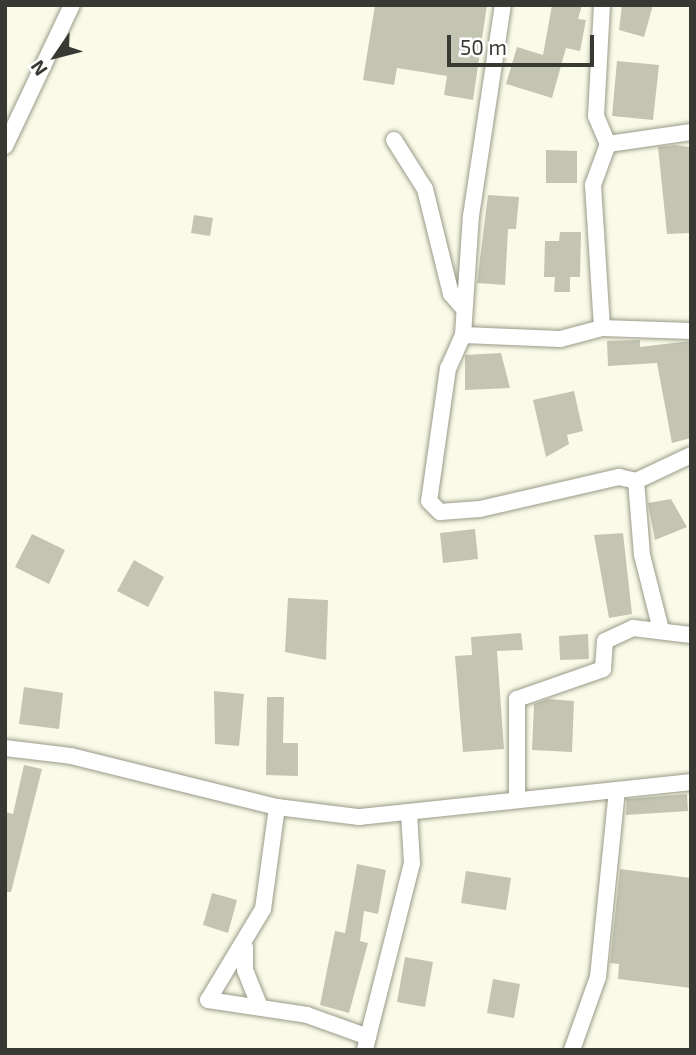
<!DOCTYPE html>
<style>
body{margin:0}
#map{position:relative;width:696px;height:1055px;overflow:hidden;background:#fafae8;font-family:"Exo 2",sans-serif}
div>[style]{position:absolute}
.building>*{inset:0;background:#c4c4b3}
.roads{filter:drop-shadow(0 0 2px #999a89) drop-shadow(0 0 2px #999a89)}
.minor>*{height:16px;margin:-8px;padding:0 8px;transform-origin:8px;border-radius:8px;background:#fff}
span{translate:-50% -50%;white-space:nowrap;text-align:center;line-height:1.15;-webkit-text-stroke:6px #fff;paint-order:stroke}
.frame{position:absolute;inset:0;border:7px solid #393933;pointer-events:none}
.north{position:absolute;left:21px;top:21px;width:70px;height:70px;-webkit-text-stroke:5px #fff;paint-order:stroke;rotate:235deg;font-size:19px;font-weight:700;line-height:28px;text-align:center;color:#393933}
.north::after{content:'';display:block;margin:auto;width:24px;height:32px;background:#393933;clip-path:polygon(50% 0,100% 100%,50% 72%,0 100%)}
.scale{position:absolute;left:447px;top:35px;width:147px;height:32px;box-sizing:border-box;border:4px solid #393933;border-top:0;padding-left:9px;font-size:21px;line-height:24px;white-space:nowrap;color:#393933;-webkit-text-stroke:5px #fff;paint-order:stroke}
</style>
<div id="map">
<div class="building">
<div style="clip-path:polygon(375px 5px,487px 5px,473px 100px,444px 95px,447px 76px,397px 68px,394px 85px,363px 80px)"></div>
<div style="clip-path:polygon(552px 5px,582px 5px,578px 19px,586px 20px,580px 51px,566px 48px,552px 98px,506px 84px,517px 47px,543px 55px)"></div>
<div style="clip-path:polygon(622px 5px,653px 5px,644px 37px,619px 30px)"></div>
<div style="clip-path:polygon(617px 61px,659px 65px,653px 120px,612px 116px)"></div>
<div style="clip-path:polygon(675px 145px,689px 147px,691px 233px,667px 234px,658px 147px)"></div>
<div style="clip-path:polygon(546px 150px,577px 151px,577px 183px,546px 183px)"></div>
<div style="clip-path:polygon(488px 195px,519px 197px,516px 229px,508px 229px,505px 285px,477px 283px)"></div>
<div style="clip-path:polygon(194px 215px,213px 218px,210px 236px,191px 233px)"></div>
<div style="clip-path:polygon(560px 232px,581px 232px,580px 277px,570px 277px,570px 292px,554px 292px,555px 277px,544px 277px,545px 241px,559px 241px)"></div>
<div style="clip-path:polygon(640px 340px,640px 347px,690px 341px,691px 438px,672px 443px,657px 363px,608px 366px,607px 341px)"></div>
<div style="clip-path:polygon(501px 353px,510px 388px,465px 390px,465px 355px)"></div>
<div style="clip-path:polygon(574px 391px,583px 431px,567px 435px,569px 444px,546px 457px,533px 400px)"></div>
<div style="clip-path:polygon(671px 499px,687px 527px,655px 540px,648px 503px)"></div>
<div style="clip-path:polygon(475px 529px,478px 559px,443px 563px,440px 533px)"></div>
<div style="clip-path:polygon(623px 533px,632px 614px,609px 618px,594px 535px)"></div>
<div style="clip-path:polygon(32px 534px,65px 550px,49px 584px,15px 567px)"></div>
<div style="clip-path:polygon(134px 560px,164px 577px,148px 607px,117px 591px)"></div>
<div style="clip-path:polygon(288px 598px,328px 600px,326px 660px,285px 652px)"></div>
<div style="clip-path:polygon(521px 633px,523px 650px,497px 651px,504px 749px,463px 752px,455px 656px,472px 655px,471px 637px)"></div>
<div style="clip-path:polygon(588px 634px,589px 659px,560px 660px,559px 636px)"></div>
<div style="clip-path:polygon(24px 687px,63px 693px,59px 729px,19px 724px)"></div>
<div style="clip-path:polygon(214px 691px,244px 694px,239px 746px,215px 744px)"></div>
<div style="clip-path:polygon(267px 697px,284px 697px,283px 743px,298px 743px,298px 776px,266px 775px)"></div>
<div style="clip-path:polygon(548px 699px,574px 701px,572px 752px,532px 750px,534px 704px)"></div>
<div style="clip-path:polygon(24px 765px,42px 769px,11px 892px,5px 892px,5px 812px,13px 814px)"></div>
<div style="clip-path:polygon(687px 794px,688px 811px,626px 815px,627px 799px)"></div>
<div style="clip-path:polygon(357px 864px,386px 870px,378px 914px,364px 911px,360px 941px,368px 943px,349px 1013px,320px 1005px,335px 931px,345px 933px)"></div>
<div style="clip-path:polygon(620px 869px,691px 878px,691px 988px,618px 979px,619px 964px,610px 963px)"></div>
<div style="clip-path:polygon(466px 871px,511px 878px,506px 910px,461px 903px)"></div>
<div style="clip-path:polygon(212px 893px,237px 900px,228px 933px,203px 925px)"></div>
<div style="clip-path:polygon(405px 957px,433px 962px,425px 1007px,397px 1002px)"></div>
<div style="clip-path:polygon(493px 979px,520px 984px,514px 1018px,487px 1013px)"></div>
</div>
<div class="roads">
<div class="minor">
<div style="left:602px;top:5px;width:111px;rotate:93.1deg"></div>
<div style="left:596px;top:116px;width:30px;rotate:67deg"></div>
<div style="left:608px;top:144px;width:84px;rotate:-8.2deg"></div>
<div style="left:394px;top:140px;width:58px;rotate:57.7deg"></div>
<div style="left:425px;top:189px;width:108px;rotate:76.1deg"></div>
<div style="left:451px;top:294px;width:20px;rotate:49deg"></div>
<div style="left:608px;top:144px;width:44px;rotate:110.1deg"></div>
<div style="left:593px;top:185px;width:143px;rotate:86.4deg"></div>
<div style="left:602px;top:328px;width:89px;rotate:1.9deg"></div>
<div style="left:5px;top:146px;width:156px;rotate:-64.6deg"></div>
<div style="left:602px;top:328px;width:43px;rotate:165.3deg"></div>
<div style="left:560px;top:339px;width:97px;rotate:-177.6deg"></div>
<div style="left:463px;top:335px;width:36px;rotate:114deg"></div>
<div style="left:448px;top:368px;width:134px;rotate:98.1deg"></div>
<div style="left:429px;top:501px;width:16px;rotate:45deg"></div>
<div style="left:440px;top:512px;width:40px;rotate:-4.3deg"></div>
<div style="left:480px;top:509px;width:143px;rotate:-13deg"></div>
<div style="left:619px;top:477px;width:17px;rotate:13deg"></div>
<div style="left:463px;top:335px;width:119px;rotate:-86.2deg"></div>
<div style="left:471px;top:216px;width:213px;rotate:-81.4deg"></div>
<div style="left:661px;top:630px;width:77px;rotate:-104.2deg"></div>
<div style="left:642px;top:555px;width:74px;rotate:-94.6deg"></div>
<div style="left:636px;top:481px;width:61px;rotate:-25.3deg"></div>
<div style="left:5px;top:748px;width:66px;rotate:6.9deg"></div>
<div style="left:71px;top:756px;width:212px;rotate:13.9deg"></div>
<div style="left:277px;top:807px;width:83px;rotate:7deg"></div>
<div style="left:359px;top:817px;width:334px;rotate:-6deg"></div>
<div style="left:517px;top:800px;width:101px;rotate:-90deg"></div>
<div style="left:517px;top:699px;width:91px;rotate:-19.2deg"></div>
<div style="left:603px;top:669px;width:28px;rotate:-86deg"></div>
<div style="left:605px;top:641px;width:31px;rotate:-25deg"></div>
<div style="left:633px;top:628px;width:58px;rotate:6.9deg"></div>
<div style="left:277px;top:807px;width:103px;rotate:97.8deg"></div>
<div style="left:263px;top:909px;width:106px;rotate:121.1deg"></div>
<div style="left:208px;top:1000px;width:100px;rotate:8.6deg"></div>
<div style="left:307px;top:1015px;width:65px;rotate:19.8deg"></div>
<div style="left:368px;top:1037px;width:13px;rotate:103deg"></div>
<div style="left:245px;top:947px;width:23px;rotate:90deg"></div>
<div style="left:245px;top:970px;width:35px;rotate:68deg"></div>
<div style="left:368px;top:1037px;width:179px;rotate:-75.8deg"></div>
<div style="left:412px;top:863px;width:51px;rotate:-93.4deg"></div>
<div style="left:572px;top:1050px;width:77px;rotate:-70.4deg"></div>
<div style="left:598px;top:977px;width:188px;rotate:-84.2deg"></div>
</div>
</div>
<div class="frame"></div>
<div class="north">N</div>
<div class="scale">50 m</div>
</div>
